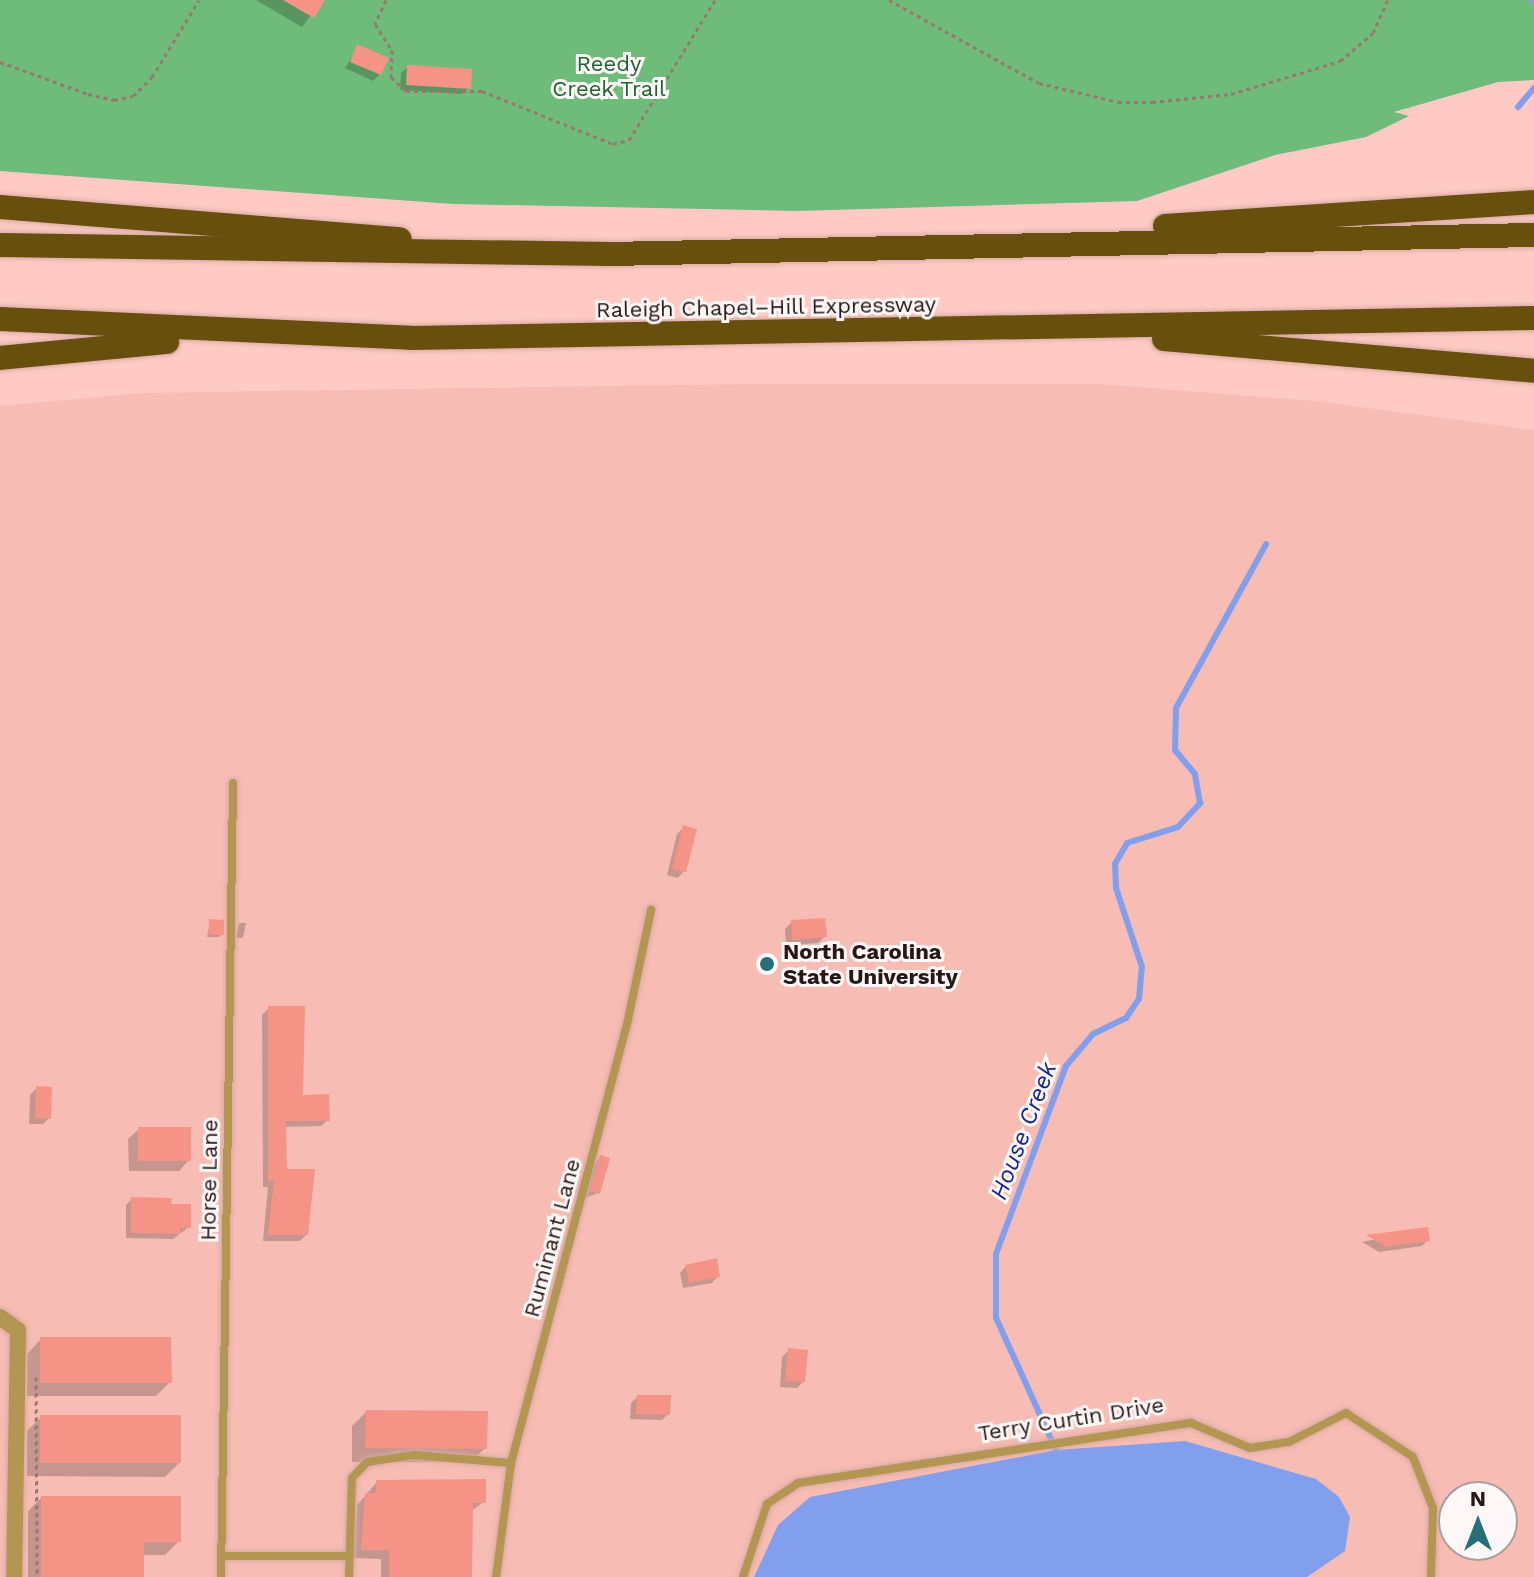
<!DOCTYPE html>
<meta charset="utf-8">
<style>
body{margin:0}
#map{position:relative;width:1534px;height:1577px;overflow:hidden;background:#fecac3;font-family:"Work Sans",sans-serif}
div>[style]{position:absolute}
.built>*{inset:0;background:#f7bcb3}
.green>*{inset:0;background:#6fbb7a}
.water>*{inset:0;background:#819fed}
.shadow>*{inset:0;background:#0003}
.stream>*{height:6px;margin:-3px;padding:0 3px;transform-origin:3px;border-radius:3px;background:#819fed}
.building>*{inset:0;background:#f59387}
.path>*{height:3px;margin-top:-1.5px;transform-origin:0;background:repeating-linear-gradient(90deg,#9a7671 0 4px,transparent 0 8px)}
.roads{filter:drop-shadow(0 0 2px #d8aaa4) drop-shadow(0 0 2px #d8aaa4)}
.service>*{height:8px;margin:-4px;padding:0 4px;transform-origin:4px;border-radius:4px;background:#b29651}
.minor>*{height:16px;margin:-8px;padding:0 8px;transform-origin:8px;border-radius:8px;background:#b29651}
.motorway>*{height:24px;margin:-12px;padding:0 12px;transform-origin:12px;border-radius:12px;background:#67500e}
.dots>*{width:22px;height:22px;translate:-50% -50%;box-sizing:border-box;border:4px solid #fdf8f7;border-radius:50%}
span{translate:-50% -50%;white-space:nowrap;text-align:center;line-height:1.15;-webkit-text-stroke:6px #fdf8f7;paint-order:stroke}
.park-label{font-size:22px;color:#1f632e}
.street-label{font-size:22px;color:#291715}
.poi-label{font-size:22px;color:#291715;font-weight:700}
.left{translate:0 -50%;text-align:left}
.water-label{font-size:24px;color:#162797;font-style:italic}
.north{position:absolute;left:1438px;top:1481px;width:80px;height:80px;box-sizing:border-box;background:#fdf8f7;border:2px solid #a89e9d;border-radius:50%;rotate:0deg;font-size:22px;font-weight:700;line-height:32px;text-align:center;color:#291715}
.north::after{content:'';display:block;margin:auto;width:28px;height:36px;background:#27707a;clip-path:polygon(50% 0,100% 100%,50% 72%,0 100%)}
</style>
<div id="map">
<div class="built">
<div style="clip-path:polygon(evenodd,753px 384px,1098px 384px,1315px 401px,1534px 430px,1534px 1577px,0 1577px,0 406px,143px 393px,753px 384px,1454px 1497px,1502px 1497px,1502px 1545px,1454px 1545px,1454px 1497px)"></div>
</div>
<div class="green">
<div style="clip-path:polygon(0 0,1534px 0,1534px 80px,1498px 82px,1394px 112px,1409px 116px,1366px 137px,1275px 155px,1137px 201px,797px 211px,453px 204px,0 171px)"></div>
</div>
<div class="water">
<div style="clip-path:polygon(1185px 1441px,1316px 1479px,1339px 1497px,1350px 1517px,1345px 1551px,1307px 1577px,754px 1577px,778px 1525px,810px 1497px,1056px 1450px)"></div>
</div>
<div class="shadow">
<div style="clip-path:polygon(256px 0,322px 0,302px 27px)"></div>
<div style="clip-path:polygon(358px 47px,380px 74px,373px 81px,345px 68px)"></div>
<div style="clip-path:polygon(408px 67px,469px 88px,462px 94px,400px 90px,401px 73px)"></div>
<div style="clip-path:polygon(683px 828px,684px 871px,678px 878px,667px 875px,677px 834px)"></div>
<div style="clip-path:polygon(210px 921px,222px 934px,219px 937px,207px 937px)"></div>
<div style="clip-path:polygon(792px 922px,825px 936px,818px 943px,786px 945px,785px 929px)"></div>
<div style="clip-path:polygon(239px 923px,246px 923px,243px 938px,236px 938px)"></div>
<div style="clip-path:polygon(269px 1008px,301px 1097px,328px 1120px,321px 1126px,284px 1127px,285px 1171px,307px 1234px,300px 1241px,263px 1241px,268px 1187px,263px 1187px,262px 1015px)"></div>
<div style="clip-path:polygon(37px 1088px,49px 1118px,43px 1124px,29px 1124px,30px 1095px)"></div>
<div style="clip-path:polygon(139px 1129px,189px 1160px,179px 1171px,129px 1171px,128px 1139px)"></div>
<div style="clip-path:polygon(600px 1157px,598px 1193px,585px 1198px,594px 1164px)"></div>
<div style="clip-path:polygon(132px 1199px,169px 1206px,189px 1227px,173px 1239px,126px 1238px,126px 1205px)"></div>
<div style="clip-path:polygon(1427px 1229px,1428px 1240px,1422px 1246px,1379px 1252px,1362px 1242px)"></div>
<div style="clip-path:polygon(686px 1266px,718px 1276px,712px 1283px,683px 1288px,680px 1273px)"></div>
<div style="clip-path:polygon(41px 1339px,170px 1382px,156px 1396px,27px 1396px,27px 1354px)"></div>
<div style="clip-path:polygon(789px 1350px,803px 1382px,797px 1388px,780px 1387px,782px 1357px)"></div>
<div style="clip-path:polygon(637px 1397px,668px 1414px,662px 1420px,630px 1419px,631px 1403px)"></div>
<div style="clip-path:polygon(366px 1412px,485px 1448px,471px 1462px,352px 1462px,352px 1426px)"></div>
<div style="clip-path:polygon(41px 1417px,179px 1463px,165px 1477px,27px 1476px,27px 1431px)"></div>
<div style="clip-path:polygon(377px 1482px,484px 1502px,471px 1511px,471px 1577px,381px 1577px,381px 1559px,353px 1558px,357px 1505px)"></div>
<div style="clip-path:polygon(41px 1498px,179px 1541px,165px 1555px,142px 1555px,142px 1577px,28px 1577px,28px 1511px)"></div>
</div>
<div class="stream">
<div style="left:1532px;top:0;width:3px;rotate:45deg"></div>
<div style="left:1518px;top:107px;width:25px;rotate:-50deg"></div>
<div style="left:1056px;top:1450px;width:145px;rotate:-114.4deg"></div>
<div style="left:996px;top:1318px;width:64px;rotate:-90deg"></div>
<div style="left:996px;top:1254px;width:201px;rotate:-69.6deg"></div>
<div style="left:1066px;top:1066px;width:42px;rotate:-49.8deg"></div>
<div style="left:1093px;top:1034px;width:37px;rotate:-26deg"></div>
<div style="left:1126px;top:1018px;width:23px;rotate:-56deg"></div>
<div style="left:1139px;top:999px;width:32px;rotate:-85deg"></div>
<div style="left:1142px;top:967px;width:83px;rotate:-108.2deg"></div>
<div style="left:1116px;top:888px;width:24px;rotate:-92deg"></div>
<div style="left:1115px;top:864px;width:24px;rotate:-60deg"></div>
<div style="left:1127px;top:843px;width:53px;rotate:-17.4deg"></div>
<div style="left:1178px;top:827px;width:33px;rotate:-47deg"></div>
<div style="left:1200px;top:803px;width:29px;rotate:-100deg"></div>
<div style="left:1195px;top:774px;width:31px;rotate:-130deg"></div>
<div style="left:1175px;top:750px;width:42px;rotate:-88.6deg"></div>
<div style="left:1176px;top:708px;width:187px;rotate:-61.2deg"></div>
</div>
<div class="building">
<div style="clip-path:polygon(283px 0,325px 0,314px 18px)"></div>
<div style="clip-path:polygon(357px 44px,389px 58px,381px 75px,350px 62px)"></div>
<div style="clip-path:polygon(407px 65px,472px 69px,471px 89px,406px 85px)"></div>
<div style="clip-path:polygon(683px 825px,697px 829px,686px 872px,672px 869px)"></div>
<div style="clip-path:polygon(825px 918px,827px 937px,792px 940px,791px 920px)"></div>
<div style="clip-path:polygon(209px 919px,224px 920px,224px 935px,209px 935px)"></div>
<div style="clip-path:polygon(268px 1006px,305px 1006px,303px 1095px,329px 1094px,330px 1121px,286px 1121px,287px 1169px,315px 1169px,308px 1235px,268px 1235px,274px 1181px,268px 1181px)"></div>
<div style="clip-path:polygon(36px 1086px,52px 1087px,51px 1119px,35px 1118px)"></div>
<div style="clip-path:polygon(138px 1127px,191px 1127px,191px 1161px,138px 1161px)"></div>
<div style="clip-path:polygon(600px 1155px,610px 1158px,600px 1194px,590px 1191px)"></div>
<div style="clip-path:polygon(131px 1197px,172px 1198px,171px 1204px,191px 1204px,191px 1228px,180px 1228px,180px 1234px,131px 1233px)"></div>
<div style="clip-path:polygon(1428px 1227px,1430px 1241px,1386px 1247px,1366px 1235px)"></div>
<div style="clip-path:polygon(717px 1258px,720px 1277px,689px 1283px,685px 1265px)"></div>
<div style="clip-path:polygon(40px 1337px,171px 1337px,172px 1383px,40px 1383px)"></div>
<div style="clip-path:polygon(788px 1348px,808px 1350px,805px 1382px,785px 1381px)"></div>
<div style="clip-path:polygon(637px 1395px,671px 1395px,670px 1415px,636px 1414px)"></div>
<div style="clip-path:polygon(366px 1410px,488px 1411px,487px 1449px,365px 1448px)"></div>
<div style="clip-path:polygon(40px 1415px,181px 1415px,181px 1463px,40px 1463px)"></div>
<div style="clip-path:polygon(486px 1479px,486px 1503px,473px 1503px,472px 1577px,389px 1577px,389px 1550px,361px 1550px,365px 1493px,376px 1493px,376px 1480px)"></div>
<div style="clip-path:polygon(41px 1496px,181px 1496px,181px 1542px,144px 1542px,144px 1577px,41px 1577px)"></div>
</div>
<div class="path">
<div style="left:386px;top:0;width:26px;rotate:115deg"></div>
<div style="left:375px;top:24px;width:31px;rotate:57deg"></div>
<div style="left:392px;top:50px;width:27px;rotate:92deg"></div>
<div style="left:391px;top:77px;width:21px;rotate:43deg"></div>
<div style="left:406px;top:91px;width:76px"></div>
<div style="left:482px;top:91px;width:141px;rotate:22deg"></div>
<div style="left:613px;top:144px;width:16px;rotate:-14deg"></div>
<div style="left:629px;top:140px;width:164px;rotate:-58.4deg"></div>
<div style="left:889px;top:0;width:171px;rotate:29deg"></div>
<div style="left:1039px;top:83px;width:81px;rotate:13.5deg"></div>
<div style="left:1118px;top:102px;width:34px"></div>
<div style="left:1152px;top:102px;width:79px;rotate:-5.8deg"></div>
<div style="left:1231px;top:94px;width:114px;rotate:-16.8deg"></div>
<div style="left:1340px;top:61px;width:43px;rotate:-40.3deg"></div>
<div style="left:1373px;top:33px;width:36px;rotate:-66deg"></div>
<div style="left:0;top:62px;width:94px;rotate:20deg"></div>
<div style="left:88px;top:94px;width:27px;rotate:13deg"></div>
<div style="left:114px;top:100px;width:19px;rotate:-12deg"></div>
<div style="left:133px;top:96px;width:27px;rotate:-45deg"></div>
<div style="left:152px;top:77px;width:90px;rotate:-58.6deg"></div>
<div style="left:36px;top:1377px;width:200px;rotate:89.7deg"></div>
</div>
<div class="roads">
<div class="service">
<div style="left:221px;top:1556px;width:128px"></div>
<div style="left:221px;top:1577px;width:794px;rotate:-89.13deg"></div>
<div style="left:349px;top:1577px;width:99px;rotate:-88.3deg"></div>
<div style="left:352px;top:1478px;width:22px;rotate:-47deg"></div>
<div style="left:367px;top:1462px;width:48px;rotate:-8.5deg"></div>
<div style="left:414px;top:1455px;width:97px;rotate:4.7deg"></div>
<div style="left:496px;top:1577px;width:115px;rotate:-82.5deg"></div>
<div style="left:511px;top:1463px;width:449px;rotate:-75.2deg"></div>
<div style="left:626px;top:1029px;width:122px;rotate:-78.1deg"></div>
<div style="left:743px;top:1577px;width:77px;rotate:-71.8deg"></div>
<div style="left:767px;top:1504px;width:37px;rotate:-34deg"></div>
<div style="left:798px;top:1483px;width:398px;rotate:-8.7deg"></div>
<div style="left:1191px;top:1423px;width:64px;rotate:23deg"></div>
<div style="left:1250px;top:1448px;width:39px;rotate:-9deg"></div>
<div style="left:1289px;top:1442px;width:64px;rotate:-27deg"></div>
<div style="left:1346px;top:1413px;width:80px;rotate:33.3deg"></div>
<div style="left:1413px;top:1457px;width:55px;rotate:68.6deg"></div>
<div style="left:1433px;top:1508px;width:69px;rotate:91.7deg"></div>
</div>
<div class="minor">
<div style="left:0;top:1317px;width:22px;rotate:36deg"></div>
<div style="left:18px;top:1330px;width:247px;rotate:90.9deg"></div>
</div>
<div class="motorway">
<div style="left:0;top:207px;width:401px;rotate:4.6deg"></div>
<div style="left:1165px;top:226px;width:370px;rotate:-3.7deg"></div>
<div style="left:0;top:245px;width:610px;rotate:0.85deg"></div>
<div style="left:610px;top:254px;width:924px;rotate:-1.18deg"></div>
<div style="left:0;top:319px;width:411px;rotate:2.6deg"></div>
<div style="left:411px;top:338px;width:1123px;rotate:-1.02deg"></div>
<div style="left:1164px;top:339px;width:371px;rotate:4.9deg"></div>
<div style="left:0;top:358px;width:168px;rotate:-5.5deg"></div>
</div>
</div>
<div class="dots">
<div style="left:767px;top:964px;background:#27707a"></div>
</div>
<div class="park-label">
<span style="left:609px;top:76px">Reedy<br>Creek Trail</span>
</div>
<div class="street-label">
<span style="left:766px;top:307px;rotate:-1deg">Raleigh Chapel–Hill Expressway</span>
<span style="left:209px;top:1180px;rotate:-89deg">Horse Lane</span>
<span style="left:552px;top:1238px;rotate:-75deg">Ruminant Lane</span>
<span style="left:1071px;top:1419px;rotate:-9deg">Terry Curtin Drive</span>
</div>
<div class="poi-label">
<span class="left" style="left:783px;top:964px">North Carolina<br>State University</span>
</div>
<div class="water-label">
<span style="left:1024px;top:1131px;rotate:-69deg">House Creek</span>
</div>
<div class="north">N</div>
</div>
